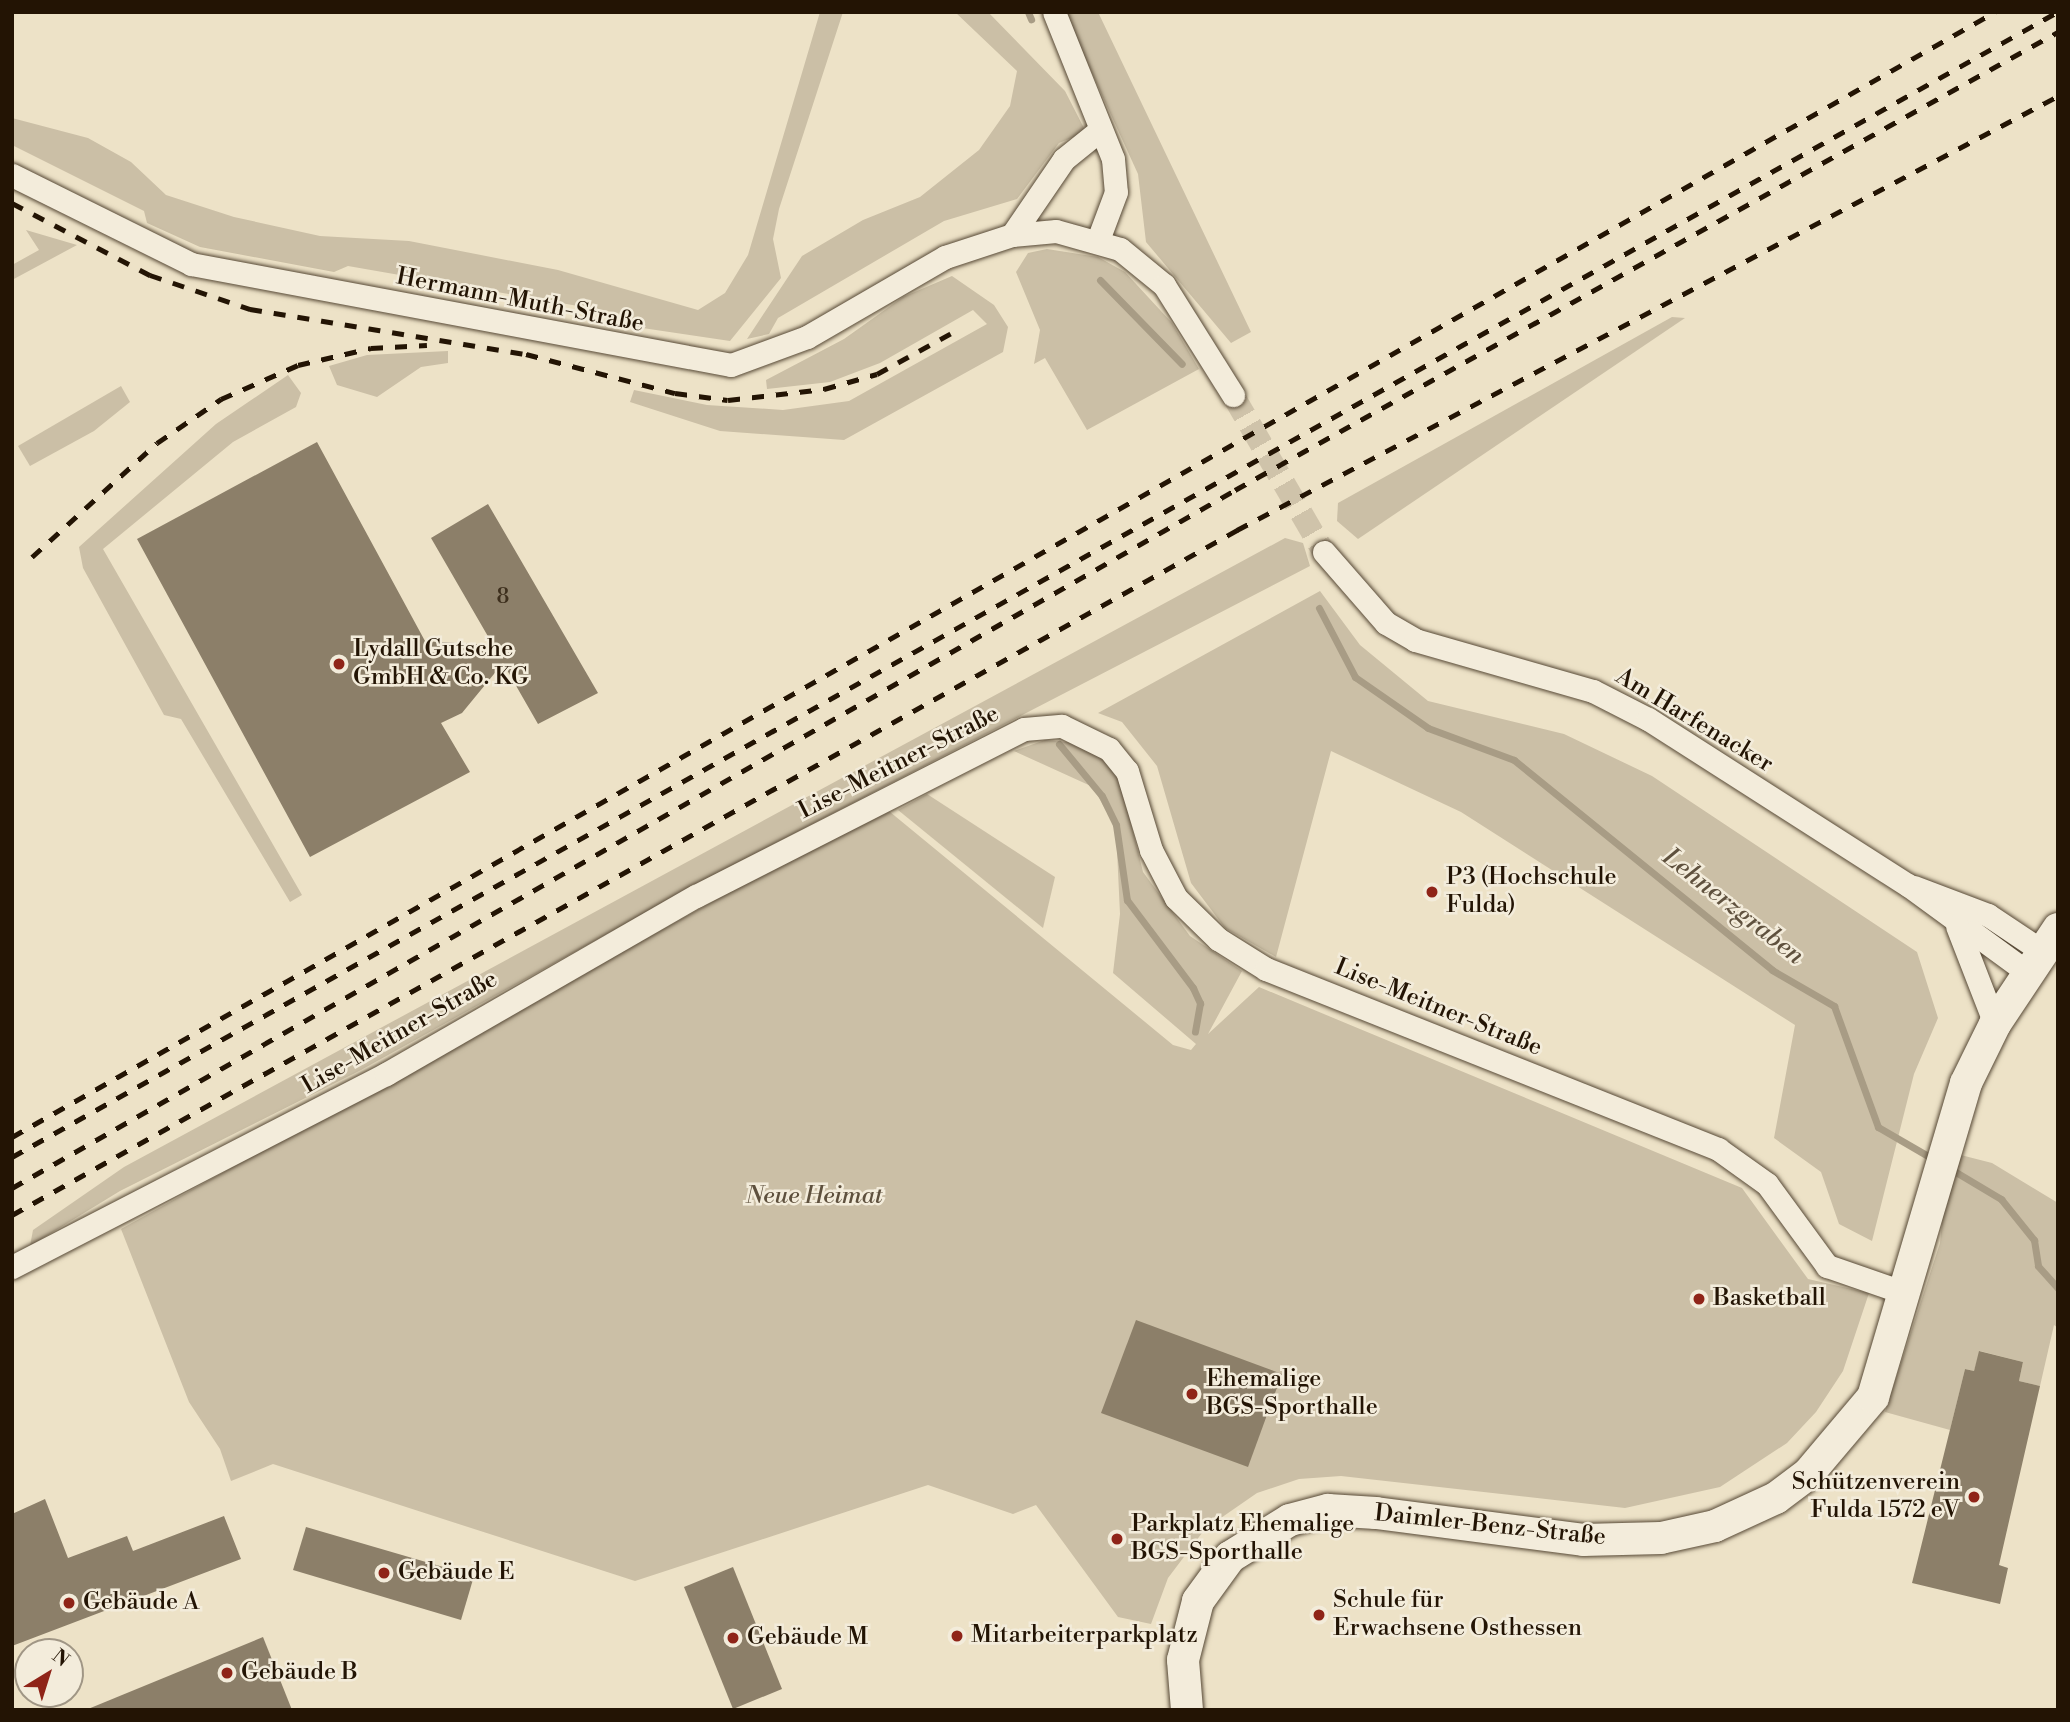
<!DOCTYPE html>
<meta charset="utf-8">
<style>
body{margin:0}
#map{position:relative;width:2070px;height:1722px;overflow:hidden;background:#ede2c7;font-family:"Libre Bodoni",serif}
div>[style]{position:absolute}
.green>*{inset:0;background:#cbbfa6}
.stream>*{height:7px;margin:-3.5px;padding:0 3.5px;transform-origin:3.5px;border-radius:3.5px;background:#a89c85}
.building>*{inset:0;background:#8c7f69}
.street-tunnel>*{height:23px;margin-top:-11.5px;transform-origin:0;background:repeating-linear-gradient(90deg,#cfc3aa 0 23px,transparent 0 34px)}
.roads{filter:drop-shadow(0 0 2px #564835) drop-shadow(0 0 2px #564835)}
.street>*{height:23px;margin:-11.5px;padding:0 11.5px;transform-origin:11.5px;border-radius:11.5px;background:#f3ecdb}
.secondary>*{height:32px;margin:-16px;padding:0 16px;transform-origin:16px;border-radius:16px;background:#f3ecdb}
.rail>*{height:5px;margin-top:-2.5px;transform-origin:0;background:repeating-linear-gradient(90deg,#231404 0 12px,transparent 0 24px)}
.dots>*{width:19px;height:19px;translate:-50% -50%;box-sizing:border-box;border:4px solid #f3ecdb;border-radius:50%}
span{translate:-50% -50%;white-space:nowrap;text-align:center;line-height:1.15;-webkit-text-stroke:5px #f3ecdb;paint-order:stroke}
.number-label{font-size:21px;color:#3d2f1d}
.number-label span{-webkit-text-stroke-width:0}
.street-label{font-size:24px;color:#231404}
.poi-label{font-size:24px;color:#231404}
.left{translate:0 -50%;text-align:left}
.right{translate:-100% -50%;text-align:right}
.park-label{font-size:24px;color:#5e503d;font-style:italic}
.water-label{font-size:26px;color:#5f513e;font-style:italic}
.frame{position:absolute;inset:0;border:14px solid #231404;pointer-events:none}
.north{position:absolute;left:14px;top:1638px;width:70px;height:70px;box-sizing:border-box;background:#f3ecdb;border:2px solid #a09685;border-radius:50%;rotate:38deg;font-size:19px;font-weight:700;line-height:28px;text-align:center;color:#231404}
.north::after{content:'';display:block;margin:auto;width:24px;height:32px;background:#8f2418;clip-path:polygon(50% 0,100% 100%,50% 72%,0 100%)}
</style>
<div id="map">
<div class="green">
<div style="clip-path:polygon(820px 12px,843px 12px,779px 209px,773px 239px,781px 278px,730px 341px,629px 326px,618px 313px,348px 266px,334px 272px,200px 247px,147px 223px,144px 211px,12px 145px,12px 118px,88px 138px,131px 162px,166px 195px,234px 217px,320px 236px,409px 241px,558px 270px,698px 310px,725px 293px,748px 255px)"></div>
<div style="clip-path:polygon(955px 12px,988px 12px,1065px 91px,1086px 132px,1059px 143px,1017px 199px,944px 221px,778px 318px,769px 334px,747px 339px,802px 256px,863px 220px,920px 197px,979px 150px,1010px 106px,1017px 71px)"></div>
<div style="clip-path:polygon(1064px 12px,1098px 12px,1251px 332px,1231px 343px,1146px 242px,1138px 174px)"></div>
<div style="clip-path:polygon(26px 230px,77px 245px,12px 280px,12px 265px,39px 250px)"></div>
<div style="clip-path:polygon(1047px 249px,1098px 257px,1125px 272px,1172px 323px,1199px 369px,1087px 430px,1045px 358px,1034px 364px,1040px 330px,1016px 272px,1028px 253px)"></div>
<div style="clip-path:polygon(952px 276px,994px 305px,1008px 327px,1003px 352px,844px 440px,720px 431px,630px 402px,634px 390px,707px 405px,783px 410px,849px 401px,987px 324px,973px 310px,880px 363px,830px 382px,767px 389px,766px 380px,844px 339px,903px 297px)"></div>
<div style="clip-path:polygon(1672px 317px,1685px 318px,1358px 539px,1337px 521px,1338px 503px)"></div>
<div style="clip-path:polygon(448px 351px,448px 363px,421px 367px,377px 397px,337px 385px,329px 366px,367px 355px)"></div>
<div style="clip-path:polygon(288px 375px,301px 393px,296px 407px,233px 442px,103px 549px,302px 895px,290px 902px,181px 719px,164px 715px,83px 568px,79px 547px,216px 424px)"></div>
<div style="clip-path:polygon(121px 386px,130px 402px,94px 431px,30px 466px,18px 446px)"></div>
<div style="clip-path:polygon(1285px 538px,1303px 543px,1310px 566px,708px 878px,361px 1070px,120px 1191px,30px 1246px,33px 1230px,124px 1167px)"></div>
<div style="clip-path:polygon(1320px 591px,1360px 645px,1428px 701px,1564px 734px,1652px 776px,1917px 952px,1938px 1018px,1914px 1074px,1872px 1241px,1839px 1224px,1821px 1172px,1774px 1138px,1795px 1025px,1461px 812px,1331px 751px,1276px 957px,1225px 928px,1191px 883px,1157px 766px,1122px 722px,1098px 713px)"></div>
<div style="clip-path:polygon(1045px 740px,1077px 743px,1104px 759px,1120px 779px,1143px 872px,1190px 936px,1242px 971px,1208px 1034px,1259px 987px,1742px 1188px,1808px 1279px,1869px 1293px,1843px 1371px,1816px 1412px,1787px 1443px,1720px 1487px,1625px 1508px,1341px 1476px,1299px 1479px,1257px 1493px,1205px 1529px,1168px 1578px,1151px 1624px,1118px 1617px,1036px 1505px,1013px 1514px,928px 1485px,635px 1581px,273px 1464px,231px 1481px,220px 1449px,189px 1402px,121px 1229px,884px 807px,1173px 1045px,1191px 1050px,1196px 1044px,1113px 973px,1120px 914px,1116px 829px,1093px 787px,1014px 751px)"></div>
<div style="clip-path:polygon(927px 794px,1055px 877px,1043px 928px,898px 810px)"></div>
<div style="clip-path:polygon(1949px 1152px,1992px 1163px,2058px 1203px,2058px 1328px,2054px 1325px,2040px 1386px,2019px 1381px,2023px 1362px,1980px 1351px,1974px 1371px,1965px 1369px,1950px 1430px,1885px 1412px,1940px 1243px)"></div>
</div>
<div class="stream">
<div style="left:1028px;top:12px;width:8px;rotate:67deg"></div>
<div style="left:1100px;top:280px;width:117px;rotate:45.7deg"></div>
<div style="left:1319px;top:608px;width:78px;rotate:62.4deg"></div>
<div style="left:1355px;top:677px;width:89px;rotate:34.9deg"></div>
<div style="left:1428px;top:728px;width:92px;rotate:20.4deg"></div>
<div style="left:1514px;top:760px;width:333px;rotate:39.1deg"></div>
<div style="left:1772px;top:970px;width:72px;rotate:30.1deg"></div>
<div style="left:1834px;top:1006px;width:129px;rotate:70deg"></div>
<div style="left:1878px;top:1127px;width:66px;rotate:30.1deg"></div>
<div style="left:1059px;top:744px;width:67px;rotate:50.4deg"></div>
<div style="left:1102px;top:796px;width:32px;rotate:64deg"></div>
<div style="left:1116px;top:825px;width:76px;rotate:81.7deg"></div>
<div style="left:1127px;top:900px;width:110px;rotate:53.1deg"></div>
<div style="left:1193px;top:988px;width:17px;rotate:65deg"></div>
<div style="left:1200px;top:1003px;width:29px;rotate:100deg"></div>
<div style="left:1949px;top:1168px;width:61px;rotate:30.8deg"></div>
<div style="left:2001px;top:1199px;width:53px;rotate:51.2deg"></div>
<div style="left:2034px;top:1240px;width:26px;rotate:81deg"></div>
<div style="left:2038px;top:1266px;width:30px;rotate:48deg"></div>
</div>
<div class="building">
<div style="clip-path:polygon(317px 442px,425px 641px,493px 645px,431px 538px,488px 504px,598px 693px,538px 724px,503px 663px,462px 713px,441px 723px,470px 772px,310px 857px,137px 539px)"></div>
<div style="clip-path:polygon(1136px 1320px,1282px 1374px,1248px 1467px,1101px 1413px)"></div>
<div style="clip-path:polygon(1979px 1351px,2023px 1362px,2019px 1381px,2040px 1386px,1999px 1565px,2008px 1568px,2000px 1604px,1912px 1583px,1965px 1369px,1974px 1371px)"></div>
<div style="clip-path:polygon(45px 1499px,68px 1558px,127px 1536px,133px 1551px,224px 1516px,241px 1559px,12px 1646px,12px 1514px)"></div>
<div style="clip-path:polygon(306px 1527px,474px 1576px,461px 1620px,293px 1570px)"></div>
<div style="clip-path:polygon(733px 1567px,782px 1689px,733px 1709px,684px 1587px)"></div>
<div style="clip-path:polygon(263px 1637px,292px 1710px,89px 1710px,88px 1709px)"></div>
</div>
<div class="street-tunnel">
<div style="left:1233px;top:395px;width:181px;rotate:59.9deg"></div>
</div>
<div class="roads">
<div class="street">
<div style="left:1054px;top:12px;width:158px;rotate:68.1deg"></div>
<div style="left:1113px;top:159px;width:33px;rotate:85deg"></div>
<div style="left:1116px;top:192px;width:51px;rotate:110.6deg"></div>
<div style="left:12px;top:175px;width:200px;rotate:26.4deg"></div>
<div style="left:191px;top:264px;width:549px;rotate:10.59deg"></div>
<div style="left:731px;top:365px;width:81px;rotate:-20.2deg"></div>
<div style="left:807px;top:337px;width:160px;rotate:-30.1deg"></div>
<div style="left:945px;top:257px;width:71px;rotate:-18.2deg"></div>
<div style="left:1012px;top:235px;width:44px;rotate:-5.2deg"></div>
<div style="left:1056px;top:231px;width:66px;rotate:15.7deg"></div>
<div style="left:1120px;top:249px;width:57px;rotate:39.3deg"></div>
<div style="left:1164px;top:285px;width:130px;rotate:57.9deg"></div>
<div style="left:1012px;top:235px;width:92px;rotate:-55.6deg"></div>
<div style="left:1064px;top:159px;width:46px;rotate:-38.9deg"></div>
<div style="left:1324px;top:552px;width:94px;rotate:48.9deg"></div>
<div style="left:1386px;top:623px;width:34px;rotate:30deg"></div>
<div style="left:1415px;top:640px;width:185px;rotate:16deg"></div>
<div style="left:1593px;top:691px;width:62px;rotate:27deg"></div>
<div style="left:1648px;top:719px;width:308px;rotate:32.6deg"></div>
<div style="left:1908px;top:885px;width:147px;rotate:36.2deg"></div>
<div style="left:1914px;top:887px;width:79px;rotate:20.7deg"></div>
<div style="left:1988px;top:915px;width:65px;rotate:33.7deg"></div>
<div style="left:1957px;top:926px;width:105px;rotate:68.8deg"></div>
<div style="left:12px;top:1267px;width:421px;rotate:-27.3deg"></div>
<div style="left:386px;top:1074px;width:357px;rotate:-29.9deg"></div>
<div style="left:696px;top:896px;width:368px;rotate:-27deg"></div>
<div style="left:1024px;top:729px;width:38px;rotate:-5deg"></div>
<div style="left:1062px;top:726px;width:52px;rotate:26.1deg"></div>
<div style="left:1109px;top:749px;width:28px;rotate:51deg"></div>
<div style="left:1127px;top:771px;width:83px;rotate:73.1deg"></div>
<div style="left:1151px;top:850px;width:54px;rotate:62.5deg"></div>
<div style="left:1176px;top:898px;width:59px;rotate:44.3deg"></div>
<div style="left:1218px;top:939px;width:57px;rotate:32deg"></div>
<div style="left:1266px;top:969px;width:487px;rotate:21.7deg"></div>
<div style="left:1718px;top:1149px;width:60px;rotate:35.5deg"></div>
<div style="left:1767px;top:1184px;width:102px;rotate:53.8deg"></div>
<div style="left:1827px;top:1266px;width:83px;rotate:19.1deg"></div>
</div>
<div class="secondary">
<div style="left:1187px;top:1710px;width:50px;rotate:-94.6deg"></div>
<div style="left:1183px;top:1660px;width:61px;rotate:-75.7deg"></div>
<div style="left:1198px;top:1601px;width:54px;rotate:-54deg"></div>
<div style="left:1230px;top:1557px;width:70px;rotate:-31.7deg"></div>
<div style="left:1290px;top:1520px;width:39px;rotate:-15deg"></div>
<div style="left:1328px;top:1510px;width:48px;rotate:3.6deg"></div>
<div style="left:1376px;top:1513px;width:209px;rotate:7.4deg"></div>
<div style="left:1583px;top:1540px;width:78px;rotate:-1.5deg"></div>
<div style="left:1661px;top:1538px;width:55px;rotate:-12.5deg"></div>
<div style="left:1715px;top:1526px;width:67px;rotate:-24.7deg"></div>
<div style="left:1776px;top:1498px;width:40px;rotate:-37deg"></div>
<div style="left:1808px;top:1474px;width:101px;rotate:-49.8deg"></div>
<div style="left:1873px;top:1397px;width:327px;rotate:-73.5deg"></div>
<div style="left:1966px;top:1083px;width:66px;rotate:-63.8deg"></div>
<div style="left:1995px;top:1024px;width:114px;rotate:-56.4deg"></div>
</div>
</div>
<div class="rail">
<div style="left:12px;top:203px;width:156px;rotate:27.6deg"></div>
<div style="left:150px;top:275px;width:106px;rotate:18.8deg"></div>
<div style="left:250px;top:309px;width:280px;rotate:9.3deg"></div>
<div style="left:526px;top:354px;width:154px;rotate:14.7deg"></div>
<div style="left:675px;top:393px;width:53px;rotate:7.5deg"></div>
<div style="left:728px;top:400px;width:97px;rotate:-6.5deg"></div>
<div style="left:824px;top:389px;width:55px;rotate:-15.8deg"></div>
<div style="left:877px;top:374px;width:91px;rotate:-28.8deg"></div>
<div style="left:32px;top:557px;width:169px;rotate:-42.4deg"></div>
<div style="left:157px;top:443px;width:78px;rotate:-34.5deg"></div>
<div style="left:221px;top:399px;width:84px;rotate:-23.8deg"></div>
<div style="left:298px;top:365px;width:75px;rotate:-13.1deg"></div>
<div style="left:371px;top:348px;width:56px;rotate:-3.1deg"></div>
<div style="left:12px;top:1137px;width:2280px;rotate:-29.57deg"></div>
<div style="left:12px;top:1157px;width:2344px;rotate:-29.24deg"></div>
<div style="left:12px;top:1188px;width:1408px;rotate:-29.71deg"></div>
<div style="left:1235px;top:490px;width:942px;rotate:-29.1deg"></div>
<div style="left:12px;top:1215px;width:1404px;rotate:-29.21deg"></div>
<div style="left:1237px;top:530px;width:929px;rotate:-27.86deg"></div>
</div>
<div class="dots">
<div style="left:339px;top:664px;background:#8f2418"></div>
<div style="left:1432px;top:892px;background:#8f2418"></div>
<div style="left:1699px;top:1299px;background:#8f2418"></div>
<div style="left:1192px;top:1394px;background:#8f2418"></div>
<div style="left:1974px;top:1497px;background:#8f2418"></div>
<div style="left:1117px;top:1539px;background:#8f2418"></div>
<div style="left:384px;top:1573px;background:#8f2418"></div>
<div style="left:69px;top:1603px;background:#8f2418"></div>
<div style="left:1319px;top:1615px;background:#8f2418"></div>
<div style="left:957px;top:1636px;background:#8f2418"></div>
<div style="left:733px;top:1638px;background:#8f2418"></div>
<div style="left:227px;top:1673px;background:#8f2418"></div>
</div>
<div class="number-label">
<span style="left:503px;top:597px">8</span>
</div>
<div class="street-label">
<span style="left:520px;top:301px;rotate:11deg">Hermann-Muth-Straße</span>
<span style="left:1694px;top:721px;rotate:31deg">Am Harfenacker</span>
<span style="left:899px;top:763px;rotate:-27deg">Lise-Meitner-Straße</span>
<span style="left:1438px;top:1008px;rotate:22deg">Lise-Meitner-Straße</span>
<span style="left:400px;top:1033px;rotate:-30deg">Lise-Meitner-Straße</span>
<span style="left:1490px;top:1526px;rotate:6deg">Daimler-Benz-Straße</span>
</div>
<div class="poi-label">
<span class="left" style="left:353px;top:664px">Lydall Gutsche<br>GmbH &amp; Co. KG</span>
<span class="left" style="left:1446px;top:892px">P3 (Hochschule<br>Fulda)</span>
<span class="left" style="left:1713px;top:1299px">Basketball</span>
<span class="left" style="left:1206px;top:1394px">Ehemalige<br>BGS-Sporthalle</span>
<span class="right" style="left:1960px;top:1497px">Schützenverein<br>Fulda 1572 eV</span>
<span class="left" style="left:1131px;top:1539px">Parkplatz Ehemalige<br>BGS-Sporthalle</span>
<span class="left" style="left:398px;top:1573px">Gebäude E</span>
<span class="left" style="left:1333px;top:1615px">Schule für<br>Erwachsene Osthessen</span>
<span class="left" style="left:83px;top:1603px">Gebäude A</span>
<span class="left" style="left:971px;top:1636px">Mitarbeiterparkplatz</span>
<span class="left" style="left:747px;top:1638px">Gebäude M</span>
<span class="left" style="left:241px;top:1673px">Gebäude B</span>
</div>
<div class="park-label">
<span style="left:814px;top:1197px">Neue Heimat</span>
</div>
<div class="water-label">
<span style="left:1733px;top:907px;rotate:38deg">Lehnerzgraben</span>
</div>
<div class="frame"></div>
<div class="north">N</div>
</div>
